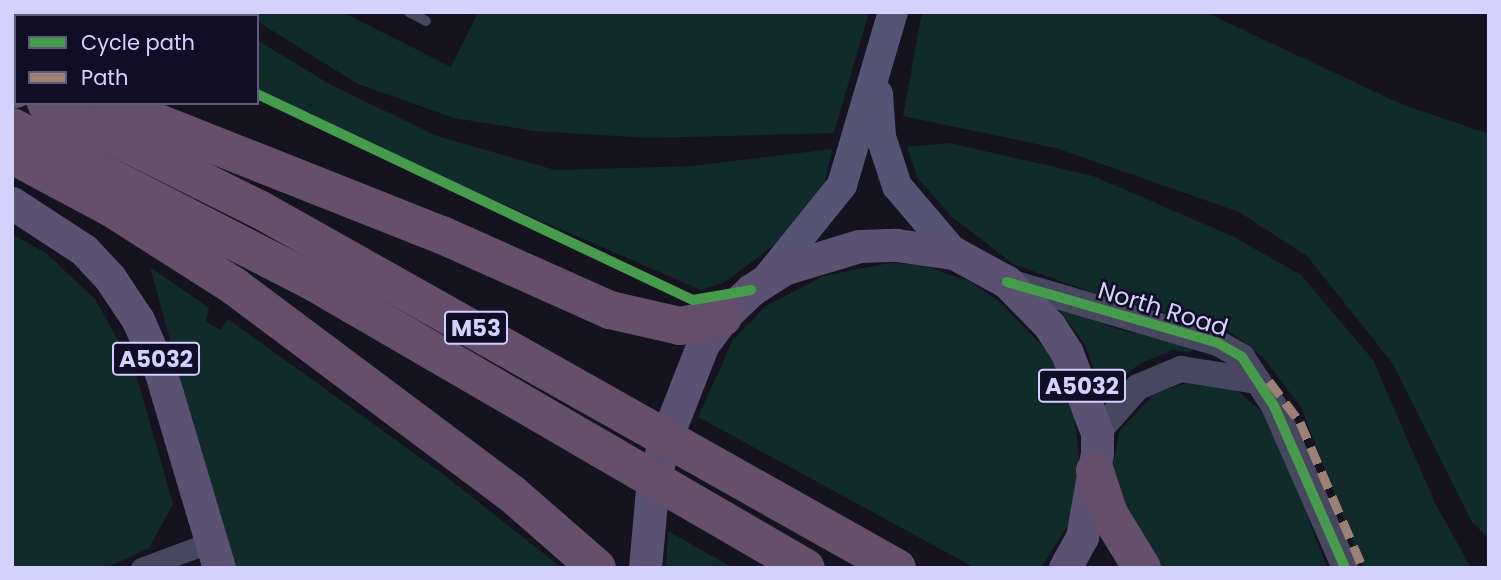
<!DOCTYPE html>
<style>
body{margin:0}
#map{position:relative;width:1501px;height:580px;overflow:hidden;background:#14131f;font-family:Poppins,sans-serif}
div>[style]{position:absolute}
.green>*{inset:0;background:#112b2b}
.service>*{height:10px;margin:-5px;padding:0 5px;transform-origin:5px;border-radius:5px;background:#474760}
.minor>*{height:21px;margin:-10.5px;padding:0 10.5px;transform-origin:10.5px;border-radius:10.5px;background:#474760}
.tertiary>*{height:26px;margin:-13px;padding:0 13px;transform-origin:13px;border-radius:13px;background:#474760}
.secondary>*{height:30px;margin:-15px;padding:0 15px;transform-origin:15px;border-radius:15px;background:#555473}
.primary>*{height:33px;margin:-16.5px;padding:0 16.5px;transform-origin:16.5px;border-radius:16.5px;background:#5b5171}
.motorway>*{height:38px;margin:-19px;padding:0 19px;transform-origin:19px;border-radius:19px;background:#654f6a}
.quiet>*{height:9px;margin-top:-4.5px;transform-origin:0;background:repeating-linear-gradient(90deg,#9e8076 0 18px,transparent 0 27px)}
.cycleway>*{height:10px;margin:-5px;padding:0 5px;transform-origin:5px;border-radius:5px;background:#469c4c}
span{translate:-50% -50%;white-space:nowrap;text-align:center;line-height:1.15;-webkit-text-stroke:5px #110d25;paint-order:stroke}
.shield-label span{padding:2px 5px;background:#110d25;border:2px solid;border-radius:5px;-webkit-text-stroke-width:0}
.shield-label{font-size:23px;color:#d5d1ff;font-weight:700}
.street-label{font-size:24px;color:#d5d1ff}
.frame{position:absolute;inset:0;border:14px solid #d5d1ff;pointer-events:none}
.legend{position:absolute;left:14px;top:14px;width:245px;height:91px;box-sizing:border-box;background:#110d25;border:2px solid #5f5b7c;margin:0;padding:9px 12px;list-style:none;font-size:21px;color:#d5d1ff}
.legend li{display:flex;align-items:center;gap:14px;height:35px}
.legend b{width:35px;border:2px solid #5f5b7c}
</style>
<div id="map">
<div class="green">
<div style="clip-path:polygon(243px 12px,342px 12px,451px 67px,478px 12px,869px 12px,834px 133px,650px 138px,534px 131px,454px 118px,358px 84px,257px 21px,257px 16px)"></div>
<div style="clip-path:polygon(922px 12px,1205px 12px,1401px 104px,1489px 134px,1489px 539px,1472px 522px,1393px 364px,1307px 256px,1239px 212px,1056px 148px,903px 116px)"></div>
<div style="clip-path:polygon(257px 40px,331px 85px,437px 136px,555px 170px,692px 166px,832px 149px,822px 194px,774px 245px,725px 282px,701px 290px,298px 115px,257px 91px)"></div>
<div style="clip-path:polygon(950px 143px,1093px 176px,1232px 236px,1301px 275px,1373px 360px,1435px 503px,1471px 568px,1363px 568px,1301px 407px,1263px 357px,1226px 329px,1097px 294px,1013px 264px,951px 216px,917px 177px,907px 147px)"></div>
<div style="clip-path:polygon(12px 234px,47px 254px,95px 299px,135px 371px,173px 504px,149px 548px,106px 568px,12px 568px)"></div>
<div style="clip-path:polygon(889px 263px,922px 265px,971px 282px,999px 301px,1052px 356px,1074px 410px,1080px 469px,1072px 519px,1041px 568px,975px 568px,698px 417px,733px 340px,766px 306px,823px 276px)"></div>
<div style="clip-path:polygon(150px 267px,209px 308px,206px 322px,220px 330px,228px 319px,443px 474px,562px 568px,233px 568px)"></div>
<div style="clip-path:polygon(1058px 308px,1124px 331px,1196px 343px,1192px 352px,1173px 350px,1139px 364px,1111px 386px,1105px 397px,1085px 345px)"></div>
<div style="clip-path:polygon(1195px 380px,1233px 387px,1263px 413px,1280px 443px,1327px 568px,1155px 568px,1144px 558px,1113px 466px,1120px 430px,1154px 394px)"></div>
<div style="clip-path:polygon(668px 531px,733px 568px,666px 568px)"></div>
</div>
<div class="service">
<div style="left:409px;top:12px;width:19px;rotate:28deg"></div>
</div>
<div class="minor">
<div style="left:141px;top:568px;width:75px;rotate:-20.4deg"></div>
</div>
<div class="tertiary">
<div style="left:1009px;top:282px;width:218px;rotate:16.3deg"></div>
<div style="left:1218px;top:343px;width:28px;rotate:30deg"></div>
<div style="left:1242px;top:357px;width:59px;rotate:56.9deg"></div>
<div style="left:1274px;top:406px;width:177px;rotate:66.3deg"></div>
<div style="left:1097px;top:433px;width:62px;rotate:-48.3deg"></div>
<div style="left:1138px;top:387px;width:47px;rotate:-22.7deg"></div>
<div style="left:1181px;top:369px;width:78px;rotate:8.9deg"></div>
</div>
<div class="secondary">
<div style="left:878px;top:94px;width:43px;rotate:86deg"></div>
<div style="left:881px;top:137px;width:52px;rotate:71.9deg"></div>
<div style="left:897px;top:186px;width:88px;rotate:49.6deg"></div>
<div style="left:768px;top:277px;width:118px;rotate:-51.2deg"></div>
<div style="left:842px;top:185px;width:180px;rotate:-73.6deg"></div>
</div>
<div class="primary">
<div style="left:12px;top:203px;width:86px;rotate:33.1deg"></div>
<div style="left:84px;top:250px;width:38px;rotate:47deg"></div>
<div style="left:110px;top:278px;width:50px;rotate:56.3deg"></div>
<div style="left:138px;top:320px;width:55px;rotate:66.3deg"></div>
<div style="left:160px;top:370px;width:207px;rotate:73.4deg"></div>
<div style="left:645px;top:568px;width:79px;rotate:-84.9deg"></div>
<div style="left:652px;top:489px;width:44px;rotate:-75.7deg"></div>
<div style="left:663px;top:446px;width:110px;rotate:-68.6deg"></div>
<div style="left:703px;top:344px;width:34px;rotate:-53deg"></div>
<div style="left:723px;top:317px;width:39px;rotate:-44deg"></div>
<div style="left:751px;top:290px;width:38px;rotate:-33deg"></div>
<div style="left:783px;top:269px;width:79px;rotate:-16.8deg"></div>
<div style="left:859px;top:246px;width:37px;rotate:-2deg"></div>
<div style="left:896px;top:245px;width:59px;rotate:7.9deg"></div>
<div style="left:954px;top:253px;width:60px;rotate:28.7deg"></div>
<div style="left:1007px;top:282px;width:60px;rotate:45.7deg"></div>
<div style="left:1049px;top:325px;width:33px;rotate:57deg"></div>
<div style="left:1067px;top:353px;width:85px;rotate:69.4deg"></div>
<div style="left:1097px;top:433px;width:20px;rotate:90deg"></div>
<div style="left:1097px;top:453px;width:85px;rotate:100.1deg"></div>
<div style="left:1082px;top:537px;width:35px;rotate:119deg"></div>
</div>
<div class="motorway">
<div style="left:12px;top:88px;width:4px;rotate:14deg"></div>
<div style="left:46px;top:103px;width:238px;rotate:26.5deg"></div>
<div style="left:259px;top:209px;width:732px;rotate:29.37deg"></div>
<div style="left:108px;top:103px;width:359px;rotate:21.6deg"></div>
<div style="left:442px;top:235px;width:184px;rotate:24.1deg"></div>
<div style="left:610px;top:310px;width:72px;rotate:12.9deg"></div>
<div style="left:680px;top:326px;width:44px;rotate:-11.8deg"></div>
<div style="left:12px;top:127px;width:337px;rotate:27.2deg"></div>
<div style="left:312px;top:281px;width:571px;rotate:30.16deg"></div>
<div style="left:12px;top:155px;width:111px;rotate:28deg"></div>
<div style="left:110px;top:207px;width:147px;rotate:32.5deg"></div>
<div style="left:234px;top:286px;width:346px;rotate:36.8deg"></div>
<div style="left:511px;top:493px;width:114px;rotate:41.1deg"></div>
<div style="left:1095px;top:471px;width:45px;rotate:72deg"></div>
<div style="left:1109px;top:514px;width:63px;rotate:58.6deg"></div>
</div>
<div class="quiet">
<div style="left:12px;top:34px;width:4px;rotate:14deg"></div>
<div style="left:1269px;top:381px;width:51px;rotate:52.9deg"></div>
<div style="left:1300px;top:422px;width:159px;rotate:66.7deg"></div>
</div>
<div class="cycleway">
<div style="left:257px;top:94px;width:482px;rotate:25.3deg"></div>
<div style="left:693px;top:300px;width:59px;rotate:-9.8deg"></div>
<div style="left:1007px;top:282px;width:220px;rotate:16.1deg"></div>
<div style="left:1218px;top:343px;width:28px;rotate:30deg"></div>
<div style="left:1242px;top:357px;width:59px;rotate:56.9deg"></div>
<div style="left:1274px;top:406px;width:177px;rotate:66.3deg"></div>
</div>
<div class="shield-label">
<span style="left:476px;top:328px">M53</span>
<span style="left:156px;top:359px">A5032</span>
<span style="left:1082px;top:386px">A5032</span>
</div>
<div class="street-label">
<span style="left:1163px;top:309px;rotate:17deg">North Road</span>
</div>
<div class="frame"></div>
<ul class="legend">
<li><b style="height:9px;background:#469c4c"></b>Cycle path</li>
<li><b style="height:9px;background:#9e8076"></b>Path</li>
</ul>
</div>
